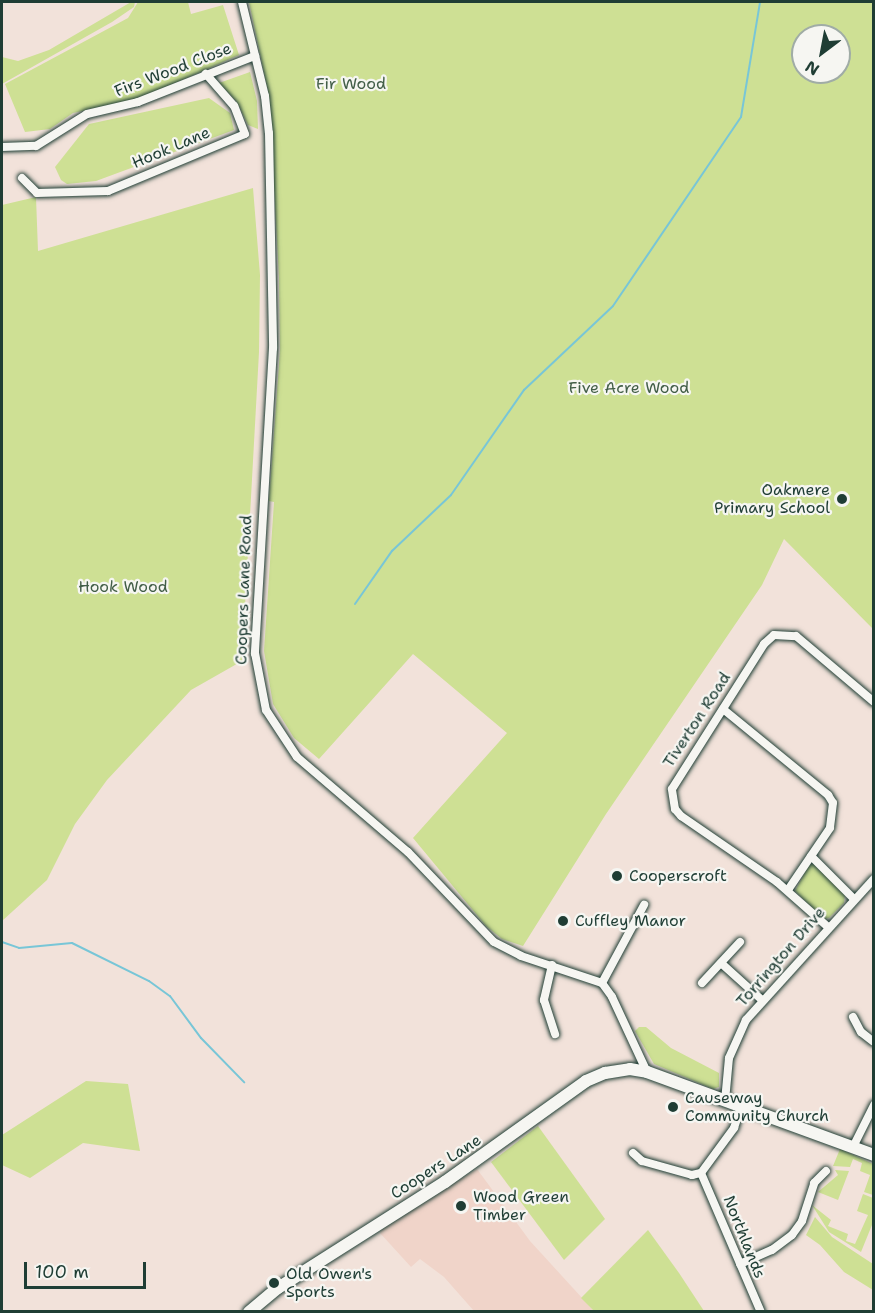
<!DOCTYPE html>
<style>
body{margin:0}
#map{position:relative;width:875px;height:1313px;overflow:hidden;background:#f2e2da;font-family:"Shantell Sans",sans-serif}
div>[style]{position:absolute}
.built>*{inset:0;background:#f0d4c9}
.green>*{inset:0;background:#cee094}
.stream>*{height:2px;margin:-1px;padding:0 1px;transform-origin:1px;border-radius:1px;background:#78c6d7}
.roads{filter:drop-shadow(0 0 2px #1f3d34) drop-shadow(0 0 2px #1f3d34)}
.street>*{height:8px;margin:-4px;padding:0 4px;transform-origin:4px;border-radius:4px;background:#f6f6f2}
.secondary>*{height:12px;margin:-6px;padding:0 6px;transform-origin:6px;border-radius:6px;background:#f6f6f2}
.dots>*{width:16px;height:16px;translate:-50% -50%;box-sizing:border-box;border:3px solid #f6f6f2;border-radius:50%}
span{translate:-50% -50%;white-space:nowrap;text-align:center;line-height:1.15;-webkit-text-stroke:4.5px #f6f6f2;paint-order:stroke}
.street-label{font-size:16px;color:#1f3d34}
.park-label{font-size:16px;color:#425e47}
.poi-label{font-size:16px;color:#1f3d34}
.right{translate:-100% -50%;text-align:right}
.left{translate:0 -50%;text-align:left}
.frame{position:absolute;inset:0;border:3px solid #1f3d34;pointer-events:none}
.north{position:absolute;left:791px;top:24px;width:60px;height:60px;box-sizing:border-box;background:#f6f6f2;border:2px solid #a0aca6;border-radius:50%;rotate:212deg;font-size:16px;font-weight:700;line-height:24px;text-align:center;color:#1f3d34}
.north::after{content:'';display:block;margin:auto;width:21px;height:27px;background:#1f3d34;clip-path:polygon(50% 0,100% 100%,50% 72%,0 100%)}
.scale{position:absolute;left:24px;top:1262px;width:122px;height:27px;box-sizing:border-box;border:3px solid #1f3d34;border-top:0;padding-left:8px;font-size:18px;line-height:21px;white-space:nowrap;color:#1f3d34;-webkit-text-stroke:4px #f6f6f2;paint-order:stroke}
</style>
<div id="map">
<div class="built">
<div style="clip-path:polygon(477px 1169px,530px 1241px,594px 1311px,474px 1311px,444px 1277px,420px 1259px,411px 1267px,380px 1233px,383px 1227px)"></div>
</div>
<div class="green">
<div style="clip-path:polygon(131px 2px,135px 2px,134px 7px,112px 22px,2px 84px,2px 57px,18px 61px,49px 50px)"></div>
<div style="clip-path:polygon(138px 2px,188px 2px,191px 14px,223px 5px,239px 55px,139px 99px,73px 113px,50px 129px,25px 132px,5px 84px,128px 18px)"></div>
<div style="clip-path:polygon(evenodd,249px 2px,873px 2px,873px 629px,784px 539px,762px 585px,606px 814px,523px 946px,502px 939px,486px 926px,413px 838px,507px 733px,413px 654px,319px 759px,294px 738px,273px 704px,264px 651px,274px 502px,269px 501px,280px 350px,279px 278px,269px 96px,249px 2px,803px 36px,839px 36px,839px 72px,803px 72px,803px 36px)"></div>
<div style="clip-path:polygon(250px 72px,257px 101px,258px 129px,248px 125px,237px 102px,219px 83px)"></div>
<div style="clip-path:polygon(209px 98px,230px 113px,234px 130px,96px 181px,67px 184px,61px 180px,55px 167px,89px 124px)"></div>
<div style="clip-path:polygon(253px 188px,260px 275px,259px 352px,242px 661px,191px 690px,107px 780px,75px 824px,47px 880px,2px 921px,2px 205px,36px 197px,38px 251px)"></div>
<div style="clip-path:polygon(815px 864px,845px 894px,844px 903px,829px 918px,824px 919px,795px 891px,809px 865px)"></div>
<div style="clip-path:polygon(639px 1027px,646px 1027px,671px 1048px,719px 1073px,719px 1087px,713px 1089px,654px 1064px,635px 1031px)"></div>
<div style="clip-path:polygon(86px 1081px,128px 1084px,140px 1151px,83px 1143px,30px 1178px,2px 1165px,2px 1135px)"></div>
<div style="clip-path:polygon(538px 1126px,605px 1219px,564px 1260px,491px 1162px)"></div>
<div style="clip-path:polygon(840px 1149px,873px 1164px,873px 1195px,864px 1192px,870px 1175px,860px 1171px,862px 1163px,853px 1159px,850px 1167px,833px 1166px)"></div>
<div style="clip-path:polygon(835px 1170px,849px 1171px,838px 1200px,818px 1192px,838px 1175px)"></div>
<div style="clip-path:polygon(863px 1194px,873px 1198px,874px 1220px,861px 1252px,829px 1232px,812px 1205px,831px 1220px,828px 1226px,848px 1234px,846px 1241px,855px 1244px,868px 1215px,857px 1211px)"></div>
<div style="clip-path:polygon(815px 1217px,832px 1237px,873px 1264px,873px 1290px,844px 1272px,820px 1245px,806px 1235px)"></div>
<div style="clip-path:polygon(648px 1230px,679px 1273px,704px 1311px,594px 1311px,581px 1298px)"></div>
</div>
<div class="stream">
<div style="left:355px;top:604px;width:65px;rotate:-55.1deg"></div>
<div style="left:392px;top:551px;width:81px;rotate:-43.5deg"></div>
<div style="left:451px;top:495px;width:128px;rotate:-55.2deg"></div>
<div style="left:524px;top:390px;width:122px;rotate:-43.3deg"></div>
<div style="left:613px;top:306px;width:228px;rotate:-55.9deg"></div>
<div style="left:741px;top:117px;width:117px;rotate:-80.6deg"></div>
<div style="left:2px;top:942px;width:18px;rotate:19deg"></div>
<div style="left:19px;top:948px;width:53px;rotate:-5.4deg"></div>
<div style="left:72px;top:943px;width:86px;rotate:26.3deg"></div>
<div style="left:149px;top:981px;width:26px;rotate:36deg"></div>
<div style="left:170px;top:996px;width:52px;rotate:53.6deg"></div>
<div style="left:201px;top:1038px;width:62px;rotate:45.7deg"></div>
</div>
<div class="roads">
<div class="street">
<div style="left:242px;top:2px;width:97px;rotate:76.3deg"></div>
<div style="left:265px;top:96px;width:37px;rotate:84deg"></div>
<div style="left:269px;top:133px;width:215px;rotate:88.9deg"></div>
<div style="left:273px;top:348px;width:306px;rotate:93.4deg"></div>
<div style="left:255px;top:653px;width:58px;rotate:79.1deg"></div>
<div style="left:266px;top:710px;width:56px;rotate:56.6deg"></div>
<div style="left:297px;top:757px;width:146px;rotate:40.6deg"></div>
<div style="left:408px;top:852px;width:124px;rotate:46.3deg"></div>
<div style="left:494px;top:942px;width:30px;rotate:27deg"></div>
<div style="left:521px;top:956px;width:85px;rotate:18.4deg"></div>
<div style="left:602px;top:983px;width:17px;rotate:54deg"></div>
<div style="left:612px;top:997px;width:83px;rotate:65deg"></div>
<div style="left:2px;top:147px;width:34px;rotate:-2deg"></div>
<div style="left:36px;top:146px;width:60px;rotate:-32.1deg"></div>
<div style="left:87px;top:114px;width:52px;rotate:-13.2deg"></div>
<div style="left:138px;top:102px;width:126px;rotate:-21.5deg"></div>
<div style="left:22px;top:178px;width:21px;rotate:45deg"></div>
<div style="left:37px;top:193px;width:71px;rotate:-1.6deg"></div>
<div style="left:108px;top:191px;width:148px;rotate:-22.6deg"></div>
<div style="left:245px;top:134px;width:30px;rotate:-111deg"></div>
<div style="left:234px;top:106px;width:43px;rotate:-131.2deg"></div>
<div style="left:723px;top:709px;width:136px;rotate:39.3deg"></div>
<div style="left:828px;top:795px;width:9px;rotate:58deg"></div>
<div style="left:833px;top:803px;width:25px;rotate:97deg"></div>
<div style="left:830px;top:828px;width:75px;rotate:124.1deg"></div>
<div style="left:811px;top:856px;width:59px;rotate:45deg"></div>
<div style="left:828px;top:927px;width:68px;rotate:-138.6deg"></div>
<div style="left:777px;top:882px;width:116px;rotate:-145.5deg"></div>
<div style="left:681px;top:816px;width:9px;rotate:-131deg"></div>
<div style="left:675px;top:809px;width:20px;rotate:-99deg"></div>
<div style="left:672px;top:789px;width:172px;rotate:-57.6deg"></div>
<div style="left:764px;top:644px;width:13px;rotate:-42deg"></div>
<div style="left:774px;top:635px;width:22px;rotate:3deg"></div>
<div style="left:796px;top:636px;width:102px;rotate:40.2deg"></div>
<div style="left:721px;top:963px;width:55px;rotate:42.1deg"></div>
<div style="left:552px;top:965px;width:36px;rotate:103deg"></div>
<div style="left:544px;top:1000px;width:36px;rotate:72deg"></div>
<div style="left:602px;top:983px;width:89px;rotate:-61.7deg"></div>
<div style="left:702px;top:983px;width:56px;rotate:-47.2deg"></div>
<div style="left:853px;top:1017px;width:17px;rotate:62deg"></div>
<div style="left:861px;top:1032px;width:16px;rotate:38deg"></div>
<div style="left:725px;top:1101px;width:43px;rotate:-84.7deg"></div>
<div style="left:729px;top:1058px;width:42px;rotate:-65.9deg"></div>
<div style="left:746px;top:1020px;width:190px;rotate:-47.8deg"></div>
<div style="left:854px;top:1145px;width:45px;rotate:-63.4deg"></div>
<div style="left:633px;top:1153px;width:12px;rotate:42deg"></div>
<div style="left:642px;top:1161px;width:52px;rotate:15.6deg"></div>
<div style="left:692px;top:1175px;width:9px;rotate:-13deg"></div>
<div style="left:701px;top:1173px;width:56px;rotate:-53.7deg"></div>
<div style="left:734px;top:1128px;width:22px;rotate:-72deg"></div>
<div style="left:701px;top:1173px;width:151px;rotate:66.7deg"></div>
<div style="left:740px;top:1264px;width:35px;rotate:-24deg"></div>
<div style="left:772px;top:1250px;width:25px;rotate:-37deg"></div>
<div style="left:792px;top:1235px;width:17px;rotate:-54deg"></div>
<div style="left:802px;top:1221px;width:40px;rotate:-72deg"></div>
<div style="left:814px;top:1183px;width:17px;rotate:-45deg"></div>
</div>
<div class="secondary">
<div style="left:249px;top:1312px;width:38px;rotate:-40deg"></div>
<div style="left:278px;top:1288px;width:198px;rotate:-32.4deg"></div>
<div style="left:445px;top:1182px;width:173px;rotate:-35.6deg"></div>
<div style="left:586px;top:1081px;width:21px;rotate:-23deg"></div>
<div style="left:605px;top:1073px;width:25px;rotate:-9deg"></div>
<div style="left:630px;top:1069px;width:17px;rotate:10deg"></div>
<div style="left:647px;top:1072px;width:242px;rotate:20.1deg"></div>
</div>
</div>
<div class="dots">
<div style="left:842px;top:499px;background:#1f3d34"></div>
<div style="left:617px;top:876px;background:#1f3d34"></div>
<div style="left:563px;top:921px;background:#1f3d34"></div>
<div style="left:673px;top:1107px;background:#1f3d34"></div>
<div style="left:461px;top:1206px;background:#1f3d34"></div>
<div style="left:274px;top:1283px;background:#1f3d34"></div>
</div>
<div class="street-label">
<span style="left:173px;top:70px;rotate:-21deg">Firs Wood Close</span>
<span style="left:171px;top:148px;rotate:-23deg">Hook Lane</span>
<span style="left:244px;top:590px;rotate:-88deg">Coopers Lane Road</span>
<span style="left:697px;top:720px;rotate:-57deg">Tiverton Road</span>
<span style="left:781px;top:957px;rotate:-49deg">Torrington Drive</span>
<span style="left:436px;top:1167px;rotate:-33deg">Coopers Lane</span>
<span style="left:744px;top:1237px;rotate:68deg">Northlands</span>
</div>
<div class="park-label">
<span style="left:351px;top:84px">Fir Wood</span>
<span style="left:629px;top:388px">Five Acre Wood</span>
<span style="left:123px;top:587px">Hook Wood</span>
</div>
<div class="poi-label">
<span class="right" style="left:830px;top:499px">Oakmere<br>Primary School</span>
<span class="left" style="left:629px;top:876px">Cooperscroft</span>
<span class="left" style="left:575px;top:921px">Cuffley Manor</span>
<span class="left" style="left:685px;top:1107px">Causeway<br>Community Church</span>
<span class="left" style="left:473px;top:1206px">Wood Green<br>Timber</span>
<span class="left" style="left:286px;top:1283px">Old Owen's<br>Sports</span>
</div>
<div class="frame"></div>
<div class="north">N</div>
<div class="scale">100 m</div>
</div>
